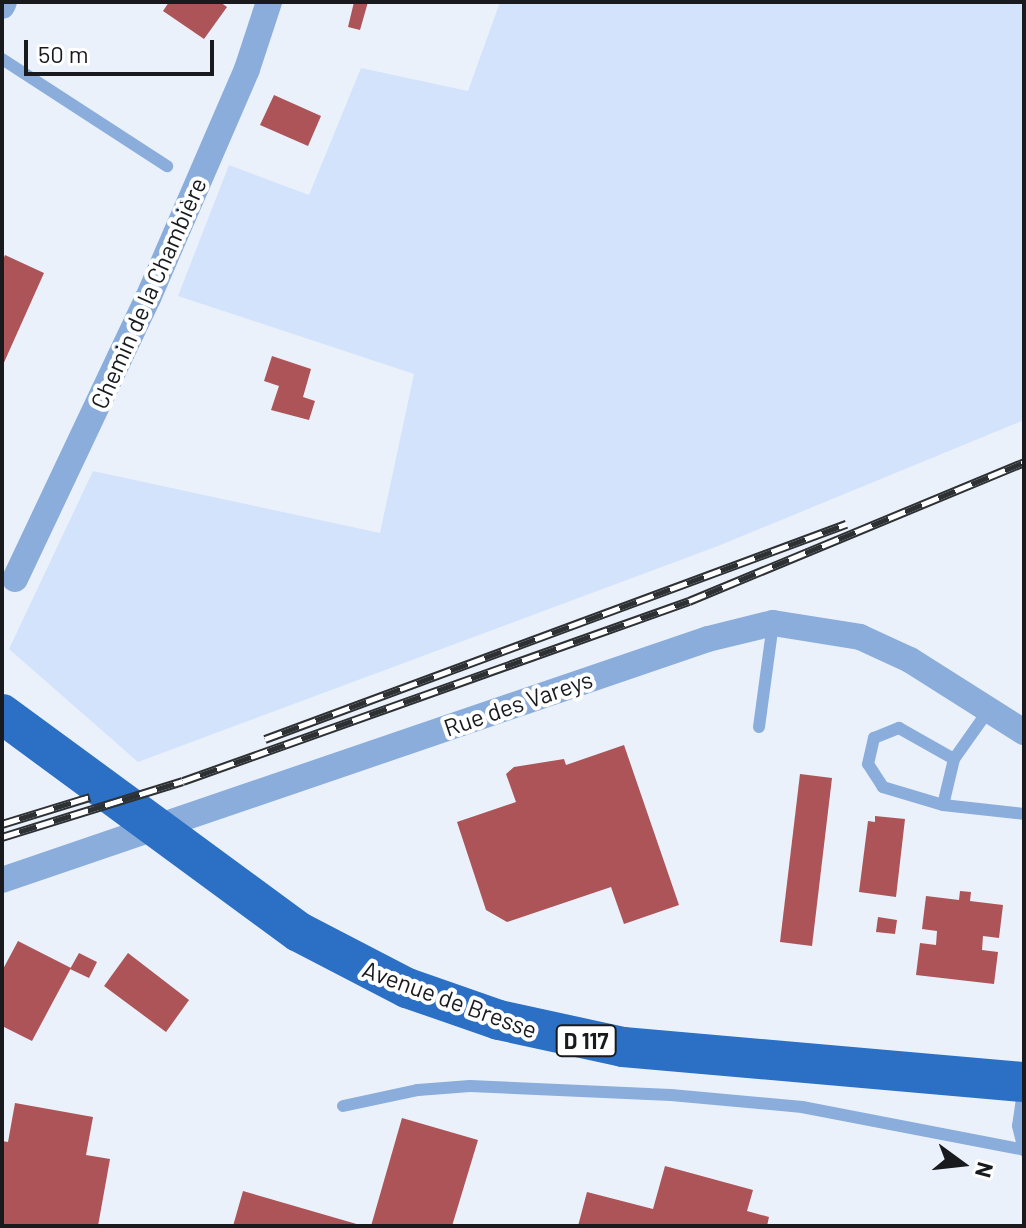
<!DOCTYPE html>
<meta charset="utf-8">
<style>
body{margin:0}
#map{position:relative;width:1026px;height:1228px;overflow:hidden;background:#ebf1fa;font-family:Barlow,sans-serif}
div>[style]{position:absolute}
.green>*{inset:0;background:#d2e3fb}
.building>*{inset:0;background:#ac5457}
.service>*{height:12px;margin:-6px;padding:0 6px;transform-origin:6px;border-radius:6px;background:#8aaddc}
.minor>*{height:26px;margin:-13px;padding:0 13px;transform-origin:13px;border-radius:13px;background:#8aaddc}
.primary>*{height:40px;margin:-20px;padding:0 20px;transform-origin:20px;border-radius:20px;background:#2b70c5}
.rail>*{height:9px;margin-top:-4.5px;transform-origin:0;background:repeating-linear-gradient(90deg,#fff 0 18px,#2e3134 0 36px);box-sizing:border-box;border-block:2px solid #2e3134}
span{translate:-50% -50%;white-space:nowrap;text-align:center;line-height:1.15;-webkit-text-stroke:8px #fff;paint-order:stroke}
.shield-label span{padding:2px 6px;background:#fff;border:2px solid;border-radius:6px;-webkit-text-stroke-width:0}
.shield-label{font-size:22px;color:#181a1d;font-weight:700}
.street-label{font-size:24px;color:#181a1d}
.frame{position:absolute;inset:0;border:4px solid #181a1d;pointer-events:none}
.north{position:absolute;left:922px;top:1124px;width:80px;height:80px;-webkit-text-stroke:6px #fff;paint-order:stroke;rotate:105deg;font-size:22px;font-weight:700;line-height:32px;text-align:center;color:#181a1d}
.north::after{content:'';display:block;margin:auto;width:28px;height:36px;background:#181a1d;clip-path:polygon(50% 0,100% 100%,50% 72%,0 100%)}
.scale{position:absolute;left:24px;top:40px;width:190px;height:36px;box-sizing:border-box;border:4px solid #181a1d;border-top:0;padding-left:10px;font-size:24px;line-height:28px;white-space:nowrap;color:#181a1d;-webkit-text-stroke:6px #fff;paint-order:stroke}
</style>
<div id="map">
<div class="green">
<div style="clip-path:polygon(500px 2px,1024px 2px,1024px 420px,718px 546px,138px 762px,9px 649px,93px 471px,380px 533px,414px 374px,178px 296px,229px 165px,309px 195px,361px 68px,468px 91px)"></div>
</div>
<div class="building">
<div style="clip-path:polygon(169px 2px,220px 2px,227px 7px,204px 39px,163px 11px)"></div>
<div style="clip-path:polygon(354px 2px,368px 2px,360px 30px,348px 27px)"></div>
<div style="clip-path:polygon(274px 95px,321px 116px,308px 146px,260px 125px)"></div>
<div style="clip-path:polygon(5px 255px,44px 273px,2px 367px,2px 262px)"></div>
<div style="clip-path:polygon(272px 356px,311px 369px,303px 397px,315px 401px,309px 420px,271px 410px,279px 386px,264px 381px)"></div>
<div style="clip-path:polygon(624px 745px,679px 905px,624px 924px,611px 887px,507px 922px,486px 910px,457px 822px,516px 802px,506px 774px,514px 767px,564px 759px,566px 765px)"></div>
<div style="clip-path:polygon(800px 774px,832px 778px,812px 946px,780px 942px)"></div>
<div style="clip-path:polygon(875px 816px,905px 819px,896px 897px,859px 892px,868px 821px,875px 822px)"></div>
<div style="clip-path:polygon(960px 891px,971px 892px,970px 901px,1003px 905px,999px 938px,983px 936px,982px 950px,998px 952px,994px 984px,916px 975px,920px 943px,936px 945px,937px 931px,922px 929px,926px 896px,959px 900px)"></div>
<div style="clip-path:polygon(878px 917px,897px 920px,895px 934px,876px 932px)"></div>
<div style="clip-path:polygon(18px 941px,71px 968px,32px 1041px,2px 1026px,2px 971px)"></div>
<div style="clip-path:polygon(79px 953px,97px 962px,89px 978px,70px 969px)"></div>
<div style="clip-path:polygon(128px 953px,189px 1000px,166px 1032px,104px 986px)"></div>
<div style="clip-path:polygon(15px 1103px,93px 1117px,86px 1155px,110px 1159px,98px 1226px,2px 1226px,2px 1141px,8px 1142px)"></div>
<div style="clip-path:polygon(402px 1118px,478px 1140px,452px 1226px,371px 1226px)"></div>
<div style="clip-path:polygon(665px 1166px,753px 1190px,747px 1211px,769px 1217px,767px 1226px,578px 1226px,587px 1192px,653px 1209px)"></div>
<div style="clip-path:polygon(243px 1191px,360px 1225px,360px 1226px,233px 1226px)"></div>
</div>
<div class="service">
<div style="left:2px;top:59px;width:197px;rotate:33deg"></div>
<div style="left:988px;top:711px;width:59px;rotate:125.3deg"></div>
<div style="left:954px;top:759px;width:47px;rotate:103.4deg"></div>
<div style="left:943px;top:805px;width:81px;rotate:6.3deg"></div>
<div style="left:759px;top:727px;width:105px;rotate:-82.3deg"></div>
<div style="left:943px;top:805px;width:63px;rotate:-163.3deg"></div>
<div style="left:883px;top:787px;width:27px;rotate:-123deg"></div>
<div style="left:868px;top:764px;width:27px;rotate:-77deg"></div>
<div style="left:874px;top:738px;width:27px;rotate:-22deg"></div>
<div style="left:899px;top:728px;width:63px;rotate:29.4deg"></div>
<div style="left:1024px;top:1085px;width:41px;rotate:98.3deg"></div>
<div style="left:1018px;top:1126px;width:25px;rotate:76deg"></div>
<div style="left:343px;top:1106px;width:77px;rotate:-12deg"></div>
<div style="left:418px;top:1090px;width:52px;rotate:-4.4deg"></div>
<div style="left:470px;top:1086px;width:201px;rotate:2.6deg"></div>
<div style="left:671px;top:1095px;width:132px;rotate:5.2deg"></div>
<div style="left:802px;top:1107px;width:222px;rotate:10.9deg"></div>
</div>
<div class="minor">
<div style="left:2px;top:6px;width:4px;rotate:-63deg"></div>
<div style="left:15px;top:579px;width:311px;rotate:-64.7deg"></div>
<div style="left:148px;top:298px;width:249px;rotate:-66.6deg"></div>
<div style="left:247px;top:69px;width:71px;rotate:-71.8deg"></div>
<div style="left:2px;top:880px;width:746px;rotate:-18.85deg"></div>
<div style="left:708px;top:639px;width:67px;rotate:-13.8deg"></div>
<div style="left:773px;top:623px;width:88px;rotate:9.1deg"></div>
<div style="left:860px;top:637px;width:55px;rotate:24.7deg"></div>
<div style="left:910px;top:660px;width:135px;rotate:32.3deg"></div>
</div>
<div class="primary">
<div style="left:2px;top:714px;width:368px;rotate:36.3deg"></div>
<div style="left:299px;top:932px;width:122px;rotate:27.4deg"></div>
<div style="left:407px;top:988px;width:97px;rotate:19.2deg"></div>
<div style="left:499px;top:1020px;width:127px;rotate:12.3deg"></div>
<div style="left:623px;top:1047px;width:403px;rotate:5deg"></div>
</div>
<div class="rail">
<div style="left:265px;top:739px;width:620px;rotate:-20.31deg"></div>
<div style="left:2px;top:824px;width:92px;rotate:-17.1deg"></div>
<div style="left:2px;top:837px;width:189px;rotate:-17.2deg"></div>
<div style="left:183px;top:781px;width:537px;rotate:-19.58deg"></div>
<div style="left:689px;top:601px;width:363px;rotate:-22.5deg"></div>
</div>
<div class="shield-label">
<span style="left:586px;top:1041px">D 117</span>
</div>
<div class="street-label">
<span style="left:148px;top:293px;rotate:-66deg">Chemin de la Chambière</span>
<span style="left:518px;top:703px;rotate:-19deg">Rue des Vareys</span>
<span style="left:450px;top:999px;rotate:20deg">Avenue de Bresse</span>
</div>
<div class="frame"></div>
<div class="north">N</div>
<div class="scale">50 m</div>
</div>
